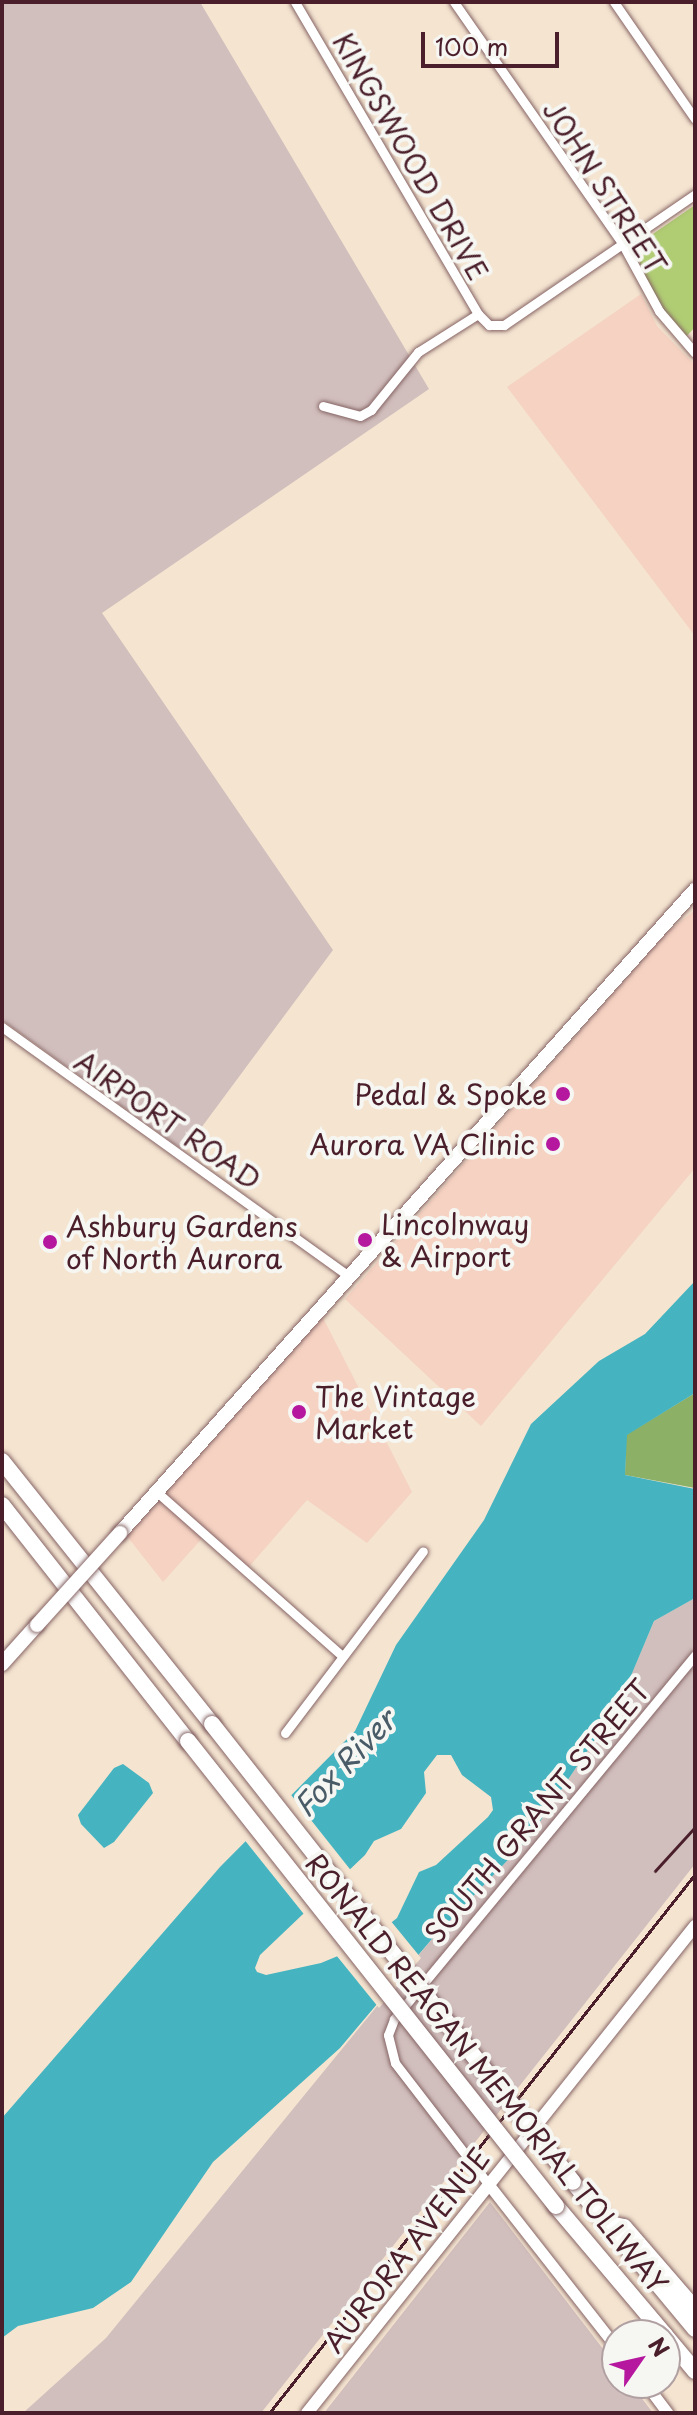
<!DOCTYPE html>
<style>
body{margin:0}
#map{position:relative;width:697px;height:2415px;overflow:hidden;background:#f4e4d0;font-family:"Playpen Sans",sans-serif}
div>[style]{position:absolute}
.built>*{inset:0;background:#f5d2c2}
.industrial>*{inset:0;background:#d1bfbd}
.green>*{inset:0;background:#b0cd74}
.forest>*{inset:0;background:#8cb066}
.water>*{inset:0;background:#45b4c0}
.pier>*{inset:0;background:#f4e4d0}
.roads{filter:drop-shadow(0 0 2px #866465) drop-shadow(0 0 2px #866465)}
.minor>*{height:9px;margin:-4.5px;padding:0 4.5px;transform-origin:4.5px;border-radius:4.5px;background:#fff}
.tertiary>*{height:11px;margin:-5.5px;padding:0 5.5px;transform-origin:5.5px;border-radius:5.5px;background:#fff}
.secondary>*{height:12px;margin:-6px;padding:0 6px;transform-origin:6px;border-radius:6px;background:#fff}
.primary>*{height:14px;margin:-7px;padding:0 7px;transform-origin:7px;border-radius:7px;background:#fff}
.motorway>*{height:16px;margin:-8px;padding:0 8px;transform-origin:8px;border-radius:8px;background:#fff}
.rail>*{height:3px;margin:-1.5px;padding:0 1.5px;transform-origin:1.5px;border-radius:1.5px;background:#4a1f2b}
.bridges{filter:drop-shadow(0 0 2px #866465) drop-shadow(0 0 2px #866465)}
.primary-bridge>*{height:14px;margin:-7px;padding:0 7px;transform-origin:7px;border-radius:7px;background:#fff}
.motorway-bridge>*{height:16px;margin:-8px;padding:0 8px;transform-origin:8px;border-radius:8px;background:#fff}
.dots>*{width:22px;height:22px;translate:-50% -50%;box-sizing:border-box;border:4px solid #f6f6f2;border-radius:50%}
span{translate:-50% -50%;white-space:nowrap;text-align:center;line-height:1.15;-webkit-text-stroke:8px #f6f6f2;paint-order:stroke}
.street-label{font-size:28px;color:#4a1f2b}
.poi-label{font-size:28px;color:#4a1f2b}
.right{translate:-100% -50%;text-align:right}
.left{translate:0 -50%;text-align:left}
.water-label{font-size:30px;color:#485b67;font-style:italic}
.frame{position:absolute;inset:0;border:4px solid #4a1f2b;pointer-events:none}
.north{position:absolute;left:601px;top:2319px;width:80px;height:80px;box-sizing:border-box;background:#f6f6f2;border:2px solid #b1a0a2;border-radius:50%;rotate:56deg;font-size:22px;font-weight:700;line-height:32px;text-align:center;color:#4a1f2b}
.north::after{content:'';display:block;margin:auto;width:28px;height:36px;background:#b5179e;clip-path:polygon(50% 0,100% 100%,50% 72%,0 100%)}
.scale{position:absolute;left:421px;top:32px;width:138px;height:36px;box-sizing:border-box;border:4px solid #4a1f2b;border-top:0;padding-left:10px;font-size:24px;line-height:28px;white-space:nowrap;color:#4a1f2b;-webkit-text-stroke:6px #f6f6f2;paint-order:stroke}
</style>
<div id="map">
<div class="built">
<div style="clip-path:polygon(641px 294px,657px 326px,695px 365px,695px 636px,507px 387px)"></div>
<div style="clip-path:polygon(695px 910px,695px 1168px,481px 1426px,345px 1299px,666px 933px)"></div>
<div style="clip-path:polygon(320px 1312px,412px 1492px,367px 1543px,307px 1500px,247px 1569px,160px 1493px)"></div>
<div style="clip-path:polygon(158px 1494px,205px 1535px,163px 1582px,123px 1531px)"></div>
</div>
<div class="industrial">
<div style="clip-path:polygon(2px 2px,200px 2px,429px 389px,102px 613px,333px 950px,184px 1151px,2px 1020px)"></div>
<div style="clip-path:polygon(695px 1598px,695px 1864px,261px 2413px,23px 2413px,106px 2338px,431px 1940px,529px 1838px,620px 1702px,654px 1621px)"></div>
<div style="clip-path:polygon(490px 2202px,617px 2367px,617px 2383px,630px 2383px,653px 2413px,324px 2413px)"></div>
</div>
<div class="green">
<div style="clip-path:polygon(695px 205px,695px 327px,684px 339px,660px 309px,633px 248px,640px 247px,647px 238px)"></div>
</div>
<div class="forest">
<div style="clip-path:polygon(695px 1393px,695px 1488px,625px 1475px,626px 1435px)"></div>
</div>
<div class="water">
<div style="clip-path:polygon(evenodd,695px 1281px,695px 1393px,627px 1435px,625px 1475px,695px 1489px,695px 1598px,654px 1621px,620px 1702px,529px 1838px,431px 1940px,340px 2048px,213px 2162px,131px 2282px,93px 2308px,18px 2326px,2px 2338px,2px 2118px,220px 1867px,355px 1731px,396px 1645px,484px 1520px,531px 1424px,599px 1361px,645px 1334px,695px 1281px,437px 1755px,451px 1755px,462px 1775px,491px 1797px,493px 1810px,488px 1817px,436px 1865px,419px 1872px,397px 1918px,362px 1946px,321px 1963px,266px 1975px,257px 1972px,255px 1968px,260px 1955px,365px 1855px,374px 1841px,401px 1829px,426px 1793px,424px 1772px,437px 1755px)"></div>
<div style="clip-path:polygon(123px 1764px,149px 1783px,153px 1793px,114px 1842px,104px 1848px,81px 1824px,78px 1815px,114px 1768px)"></div>
</div>
<div class="pier">
<div style="clip-path:polygon(288px 1791px,353px 1873px,307px 1918px,243px 1838px)"></div>
<div style="clip-path:polygon(390px 1920px,421px 1958px,379px 2008px,336px 1955px)"></div>
</div>
<div class="roads">
<div class="minor">
<div style="left:295px;top:2px;width:362px;rotate:59.6deg"></div>
<div style="left:478px;top:314px;width:16px;rotate:45deg"></div>
<div style="left:489px;top:325px;width:15px"></div>
<div style="left:504px;top:325px;width:232px;rotate:-34.4deg"></div>
<div style="left:454px;top:2px;width:294px;rotate:55.1deg"></div>
<div style="left:622px;top:243px;width:77px;rotate:61.4deg"></div>
<div style="left:659px;top:311px;width:55px;rotate:49.4deg"></div>
<div style="left:614px;top:2px;width:142px;rotate:55.3deg"></div>
<div style="left:323px;top:406px;width:38px;rotate:15deg"></div>
<div style="left:360px;top:416px;width:13px;rotate:-29deg"></div>
<div style="left:371px;top:410px;width:75px;rotate:-51deg"></div>
<div style="left:418px;top:352px;width:71px;rotate:-32.3deg"></div>
<div style="left:2px;top:1027px;width:426px;rotate:35.7deg"></div>
<div style="left:158px;top:1493px;width:246px;rotate:41.5deg"></div>
<div style="left:285px;top:1733px;width:228px;rotate:-52.8deg"></div>
<div style="left:489px;top:2185px;width:154px;rotate:-127.6deg"></div>
<div style="left:395px;top:2063px;width:29px;rotate:-104deg"></div>
<div style="left:388px;top:2035px;width:17px;rotate:-69deg"></div>
<div style="left:394px;top:2019px;width:472px;rotate:-50.4deg"></div>
</div>
<div class="tertiary">
<div style="left:489px;top:2185px;width:207px;rotate:51.9deg"></div>
<div style="left:645px;top:2383px;width:38px;rotate:53deg"></div>
</div>
<div class="secondary">
<div style="left:307px;top:2413px;width:623px;rotate:-51.46deg"></div>
</div>
<div class="primary">
<div style="left:120px;top:1533px;width:863px;rotate:-48.2deg"></div>
<div style="left:2px;top:1664px;width:52px;rotate:-48.1deg"></div>
</div>
<div class="motorway">
<div style="left:2px;top:1461px;width:337px;rotate:51.4deg"></div>
<div style="left:2px;top:1505px;width:300px;rotate:51.8deg"></div>
<div style="left:573px;top:2182px;width:191px;rotate:50.3deg"></div>
<div style="left:556px;top:2206px;width:169px;rotate:49.8deg"></div>
<div style="left:606px;top:2223px;width:18px;rotate:13deg"></div>
<div style="left:624px;top:2227px;width:108px;rotate:49.1deg"></div>
<div style="left:665px;top:2335px;width:47px;rotate:50.2deg"></div>
</div>
</div>
<div class="rail">
<div style="left:655px;top:1871px;width:59px;rotate:-47.7deg"></div>
<div style="left:269px;top:2413px;width:687px;rotate:-51.68deg"></div>
</div>
<div class="bridges">
<div class="primary-bridge">
<div style="left:37px;top:1625px;width:124px;rotate:-47.9deg"></div>
</div>
<div class="motorway-bridge">
<div style="left:212px;top:1724px;width:583px;rotate:51.75deg"></div>
<div style="left:188px;top:1741px;width:593px;rotate:51.64deg"></div>
</div>
</div>
<div class="dots">
<div style="left:563px;top:1094px;background:#b5179e"></div>
<div style="left:553px;top:1144px;background:#b5179e"></div>
<div style="left:365px;top:1240px;background:#b5179e"></div>
<div style="left:50px;top:1242px;background:#b5179e"></div>
<div style="left:299px;top:1412px;background:#b5179e"></div>
</div>
<div class="street-label">
<span style="left:411px;top:156px;rotate:60deg">KINGSWOOD DRIVE</span>
<span style="left:605px;top:187px;rotate:57deg">JOHN STREET</span>
<span style="left:168px;top:1120px;rotate:35deg">AIRPORT ROAD</span>
<span style="left:537px;top:1811px;rotate:-50deg">SOUTH GRANT STREET</span>
<span style="left:487px;top:2073px;rotate:51deg">RONALD REAGAN MEMORIAL TOLLWAY</span>
<span style="left:406px;top:2250px;rotate:-52deg">AURORA AVENUE</span>
</div>
<div class="poi-label">
<span class="right" style="left:547px;top:1094px">Pedal &amp; Spoke</span>
<span class="right" style="left:535px;top:1144px">Aurora VA Clinic</span>
<span class="left" style="left:381px;top:1240px">Lincolnway<br>&amp; Airport</span>
<span class="left" style="left:66px;top:1242px">Ashbury Gardens<br>of North Aurora</span>
<span class="left" style="left:315px;top:1412px">The Vintage<br>Market</span>
</div>
<div class="water-label">
<span style="left:344px;top:1763px;rotate:-47deg">Fox River</span>
</div>
<div class="frame"></div>
<div class="north">N</div>
<div class="scale">100 m</div>
</div>
